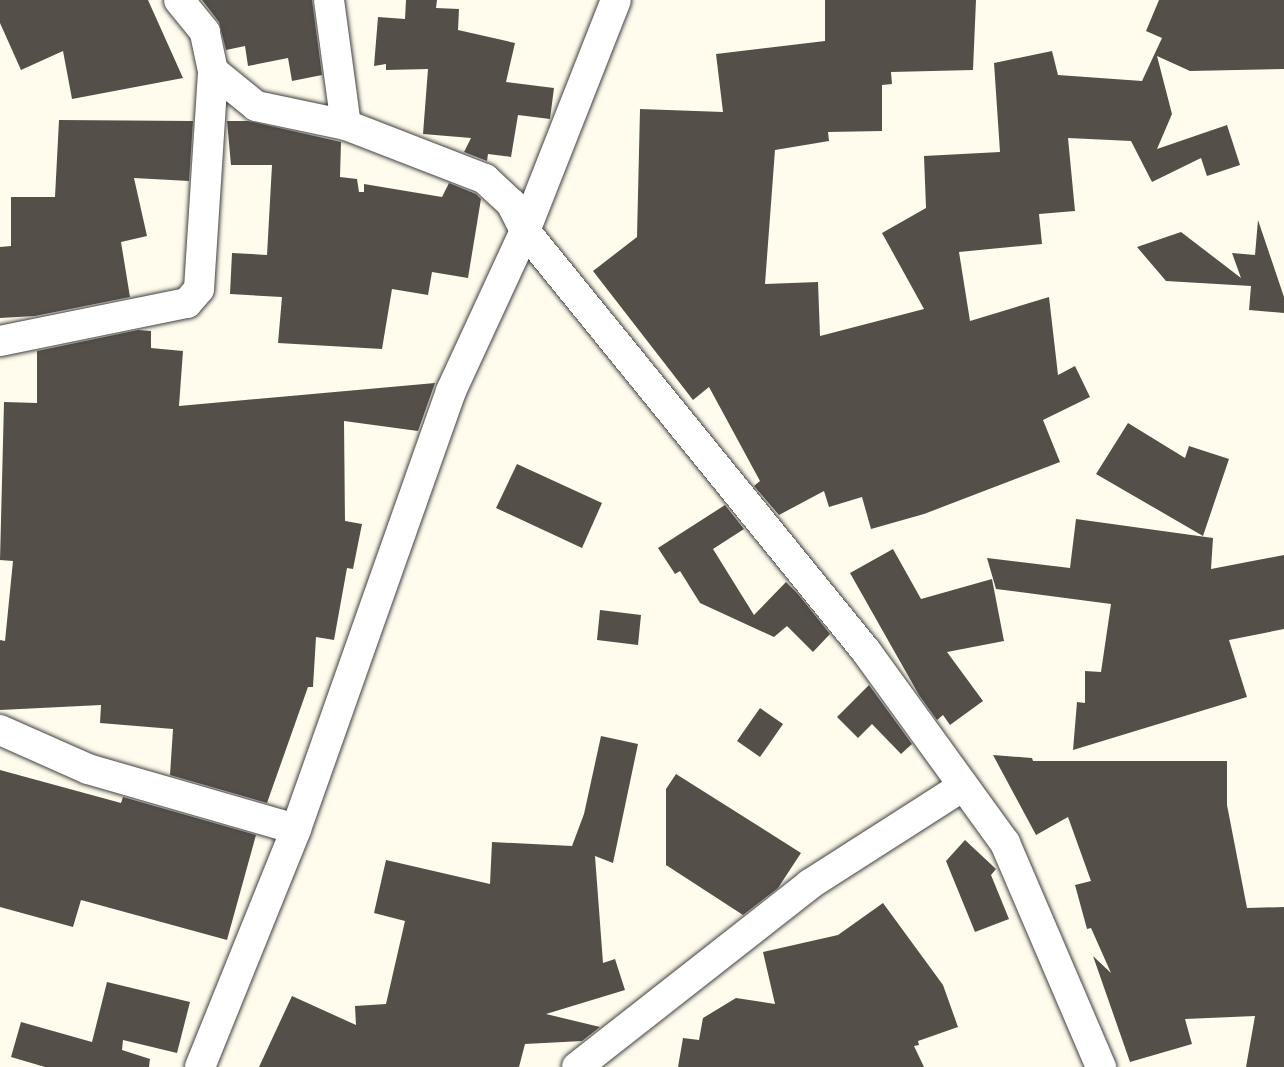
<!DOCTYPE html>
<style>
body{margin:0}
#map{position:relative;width:1284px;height:1067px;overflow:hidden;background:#fffced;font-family:Literata,serif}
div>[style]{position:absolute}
.building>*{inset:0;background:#554f4a}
.roads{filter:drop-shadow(0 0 2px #404040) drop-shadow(0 0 2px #404040)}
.minor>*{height:30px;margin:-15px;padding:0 15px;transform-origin:15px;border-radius:15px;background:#fff}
span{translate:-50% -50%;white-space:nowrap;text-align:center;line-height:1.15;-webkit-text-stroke:6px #fff;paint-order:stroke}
</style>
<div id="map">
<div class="building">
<div style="clip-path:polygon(0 0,148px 0,183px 78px,72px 99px,63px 51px,21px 70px,0 23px)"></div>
<div style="clip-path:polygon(202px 0,312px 0,322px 75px,292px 81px,288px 58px,248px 66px,245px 46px,226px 50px,219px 22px)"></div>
<div style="clip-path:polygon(406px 0,437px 0,436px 8px,459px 9px,458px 30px,515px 43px,506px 82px,554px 88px,550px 119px,518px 115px,511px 157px,488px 154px,487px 161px,464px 152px,471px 138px,423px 134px,428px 69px,386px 70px,386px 64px,374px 66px,378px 17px,405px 19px)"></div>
<div style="clip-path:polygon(825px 0,976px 0,973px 70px,891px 72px,892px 84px,882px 85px,882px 131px,828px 132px,829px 141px,775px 150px,765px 284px,818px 282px,820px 336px,924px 309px,882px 233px,926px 208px,924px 156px,1000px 152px,994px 63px,1052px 51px,1058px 75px,1142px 81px,1162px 38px,1146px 31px,1159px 0,1284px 0,1284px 69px,1190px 71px,1157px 56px,1172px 114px,1157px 149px,1227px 125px,1240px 165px,1207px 176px,1201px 158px,1152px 182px,1131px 141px,1068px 138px,1075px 211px,1039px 214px,1042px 244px,959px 252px,970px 321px,1049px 297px,1058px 375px,1075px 366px,1090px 397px,1043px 420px,1060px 462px,924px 514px,871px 529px,862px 497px,829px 507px,824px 491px,779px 515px,754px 486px,760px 481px,709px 387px,693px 400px,593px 271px,637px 237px,640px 109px,723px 112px,716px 54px,825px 41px)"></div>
<div style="clip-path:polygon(59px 120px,193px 121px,189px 181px,134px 178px,147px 236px,121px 242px,130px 297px,35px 316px,0 318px,0 247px,11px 246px,11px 197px,55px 197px)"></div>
<div style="clip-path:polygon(227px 121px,248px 121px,341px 142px,340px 177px,357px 179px,359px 192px,364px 192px,364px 184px,442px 197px,449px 183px,476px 194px,481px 199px,468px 278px,432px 272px,428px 295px,392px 289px,382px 349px,278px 343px,282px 297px,230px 294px,232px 253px,267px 255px,272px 165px,231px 165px)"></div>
<div style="clip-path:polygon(1258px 220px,1284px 297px,1284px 313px,1249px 310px,1251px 286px,1166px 281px,1137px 247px,1181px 232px,1241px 278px,1232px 253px,1255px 255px)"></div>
<div style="clip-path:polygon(138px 330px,151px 331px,151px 348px,183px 351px,179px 406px,435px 383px,418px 431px,344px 421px,345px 521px,362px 524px,353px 569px,347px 568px,334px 640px,316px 637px,313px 687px,308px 687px,267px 803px,170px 775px,173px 729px,100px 723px,101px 705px,0 710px,0 640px,5px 641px,13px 561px,0 560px,4px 402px,37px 403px,37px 351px)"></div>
<div style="clip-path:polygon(1128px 423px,1185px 458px,1189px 446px,1229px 459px,1203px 536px,1096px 474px)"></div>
<div style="clip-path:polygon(517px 464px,602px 503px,582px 548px,496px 508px)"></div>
<div style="clip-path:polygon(725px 505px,744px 529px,713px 549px,754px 615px,786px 582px,797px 593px,830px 634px,813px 652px,787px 626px,774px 637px,700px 603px,680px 571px,675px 574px,658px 548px)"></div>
<div style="clip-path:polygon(1076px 519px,1213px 538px,1211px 569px,1284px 555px,1284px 629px,1229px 640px,1247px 697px,1073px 750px,1077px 702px,1085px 703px,1085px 671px,1101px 672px,1111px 604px,996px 589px,987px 558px,1070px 568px)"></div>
<div style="clip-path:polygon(893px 549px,921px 599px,992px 579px,1004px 641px,947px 652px,983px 701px,950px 725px,943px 715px,937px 720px,919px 695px,850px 573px)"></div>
<div style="clip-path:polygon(600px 610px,641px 615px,638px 645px,597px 640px)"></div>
<div style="clip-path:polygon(869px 685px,912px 744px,901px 754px,872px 724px,858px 738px,837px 717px)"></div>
<div style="clip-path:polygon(760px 708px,783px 724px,760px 757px,737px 741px)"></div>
<div style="clip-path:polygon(601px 736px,638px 744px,613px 863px,595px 856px,603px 963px,615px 959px,625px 990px,546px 1014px,600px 1027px,582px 1041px,525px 1044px,519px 1067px,259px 1067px,292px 996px,356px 1025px,355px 1006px,386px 1004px,405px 921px,374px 913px,386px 860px,490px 884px,492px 842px,572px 846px,584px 814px)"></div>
<div style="clip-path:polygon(993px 755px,1032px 758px,1033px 761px,1227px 761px,1227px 805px,1247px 908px,1284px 907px,1284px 1067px,1246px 1067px,1255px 1016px,1185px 1019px,1192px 1044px,1130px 1062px,1093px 956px,1111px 973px,1091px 928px,1087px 929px,1075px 885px,1091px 881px,1068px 817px,1036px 835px)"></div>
<div style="clip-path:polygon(0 770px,121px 803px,123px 797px,256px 835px,227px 940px,81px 900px,73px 927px,0 907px)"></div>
<div style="clip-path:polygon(676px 774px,801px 853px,778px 888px,743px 915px,666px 865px,666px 789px)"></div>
<div style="clip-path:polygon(965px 840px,996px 869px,991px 875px,1009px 919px,975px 932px,946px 861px)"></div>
<div style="clip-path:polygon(883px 903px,943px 985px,958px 1027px,918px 1041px,919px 1045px,914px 1046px,924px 1067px,678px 1067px,683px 1038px,699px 1040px,703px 1018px,736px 998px,775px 1004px,763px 952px,838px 935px)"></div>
<div style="clip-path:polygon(107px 982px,190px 1002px,177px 1053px,123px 1040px,122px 1050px,150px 1059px,149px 1067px,45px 1067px,11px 1057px,21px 1022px,92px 1042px)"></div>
</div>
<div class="roads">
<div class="minor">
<div style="left:329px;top:0;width:126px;rotate:82.3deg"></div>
<div style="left:213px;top:71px;width:55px;rotate:39.1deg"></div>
<div style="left:256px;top:106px;width:92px;rotate:11.9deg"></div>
<div style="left:346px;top:125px;width:149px;rotate:21.2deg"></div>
<div style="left:485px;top:179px;width:35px;rotate:43deg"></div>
<div style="left:511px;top:203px;width:31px;rotate:63deg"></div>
<div style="left:525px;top:231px;width:541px;rotate:50.93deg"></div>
<div style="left:866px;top:651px;width:237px;rotate:54.1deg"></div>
<div style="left:1005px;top:843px;width:244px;rotate:66.8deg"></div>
<div style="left:0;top:341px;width:191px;rotate:-11.5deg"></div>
<div style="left:187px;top:303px;width:18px;rotate:-49deg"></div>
<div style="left:199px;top:289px;width:218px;rotate:-86.3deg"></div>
<div style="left:213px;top:71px;width:40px;rotate:-102deg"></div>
<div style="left:205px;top:32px;width:41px;rotate:-129.1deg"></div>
<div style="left:0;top:730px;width:96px;rotate:23.9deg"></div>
<div style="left:88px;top:769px;width:216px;rotate:16.1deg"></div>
<div style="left:200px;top:1067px;width:257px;rotate:-68deg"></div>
<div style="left:296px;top:829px;width:465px;rotate:-70.5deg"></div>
<div style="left:451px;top:391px;width:176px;rotate:-65.2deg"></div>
<div style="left:525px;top:231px;width:248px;rotate:-68.5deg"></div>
<div style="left:577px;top:1067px;width:296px;rotate:-38.1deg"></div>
<div style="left:810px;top:884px;width:182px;rotate:-32.6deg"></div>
</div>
</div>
</div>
